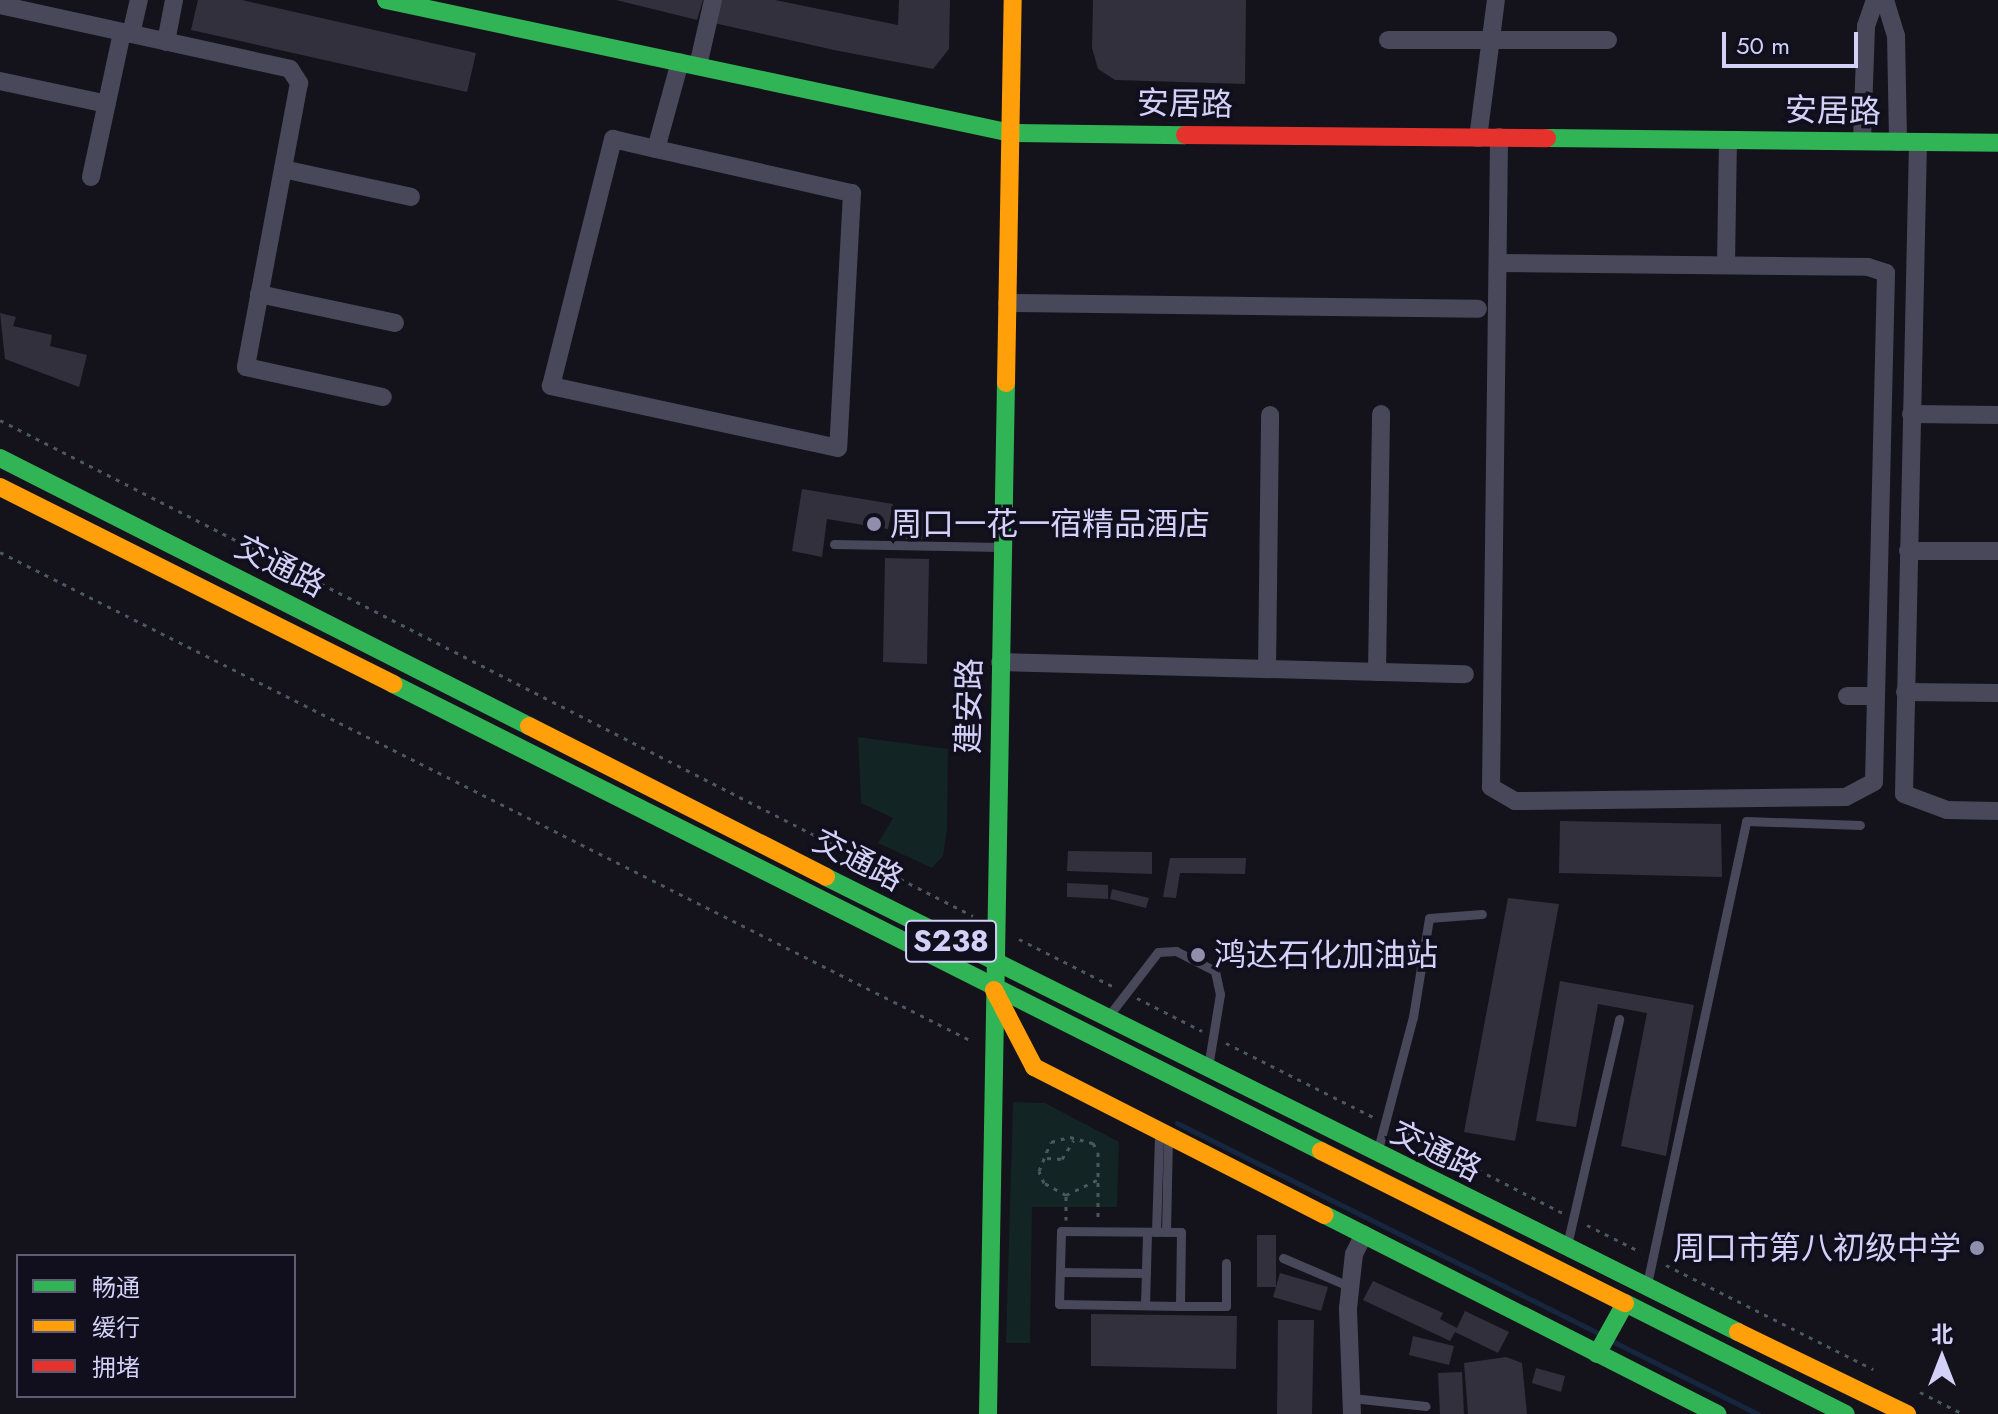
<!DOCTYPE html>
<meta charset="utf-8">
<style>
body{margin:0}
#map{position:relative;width:1998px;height:1414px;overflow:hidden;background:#14121a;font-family:Jost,"Noto Sans SC",sans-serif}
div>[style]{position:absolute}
.green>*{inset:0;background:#132424}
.stream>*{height:5px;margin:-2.5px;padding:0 2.5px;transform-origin:2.5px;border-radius:2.5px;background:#15263e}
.building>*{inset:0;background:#32303d}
.path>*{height:3px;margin-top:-1.5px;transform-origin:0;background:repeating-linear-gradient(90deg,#4b5761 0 4px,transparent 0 10px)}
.lane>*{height:9px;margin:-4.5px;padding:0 4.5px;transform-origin:4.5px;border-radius:4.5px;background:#48485a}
.street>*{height:18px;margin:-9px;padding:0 9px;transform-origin:9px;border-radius:9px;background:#48485a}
.fast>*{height:18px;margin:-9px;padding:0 9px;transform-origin:9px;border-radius:9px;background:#30b455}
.slow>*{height:18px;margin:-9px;padding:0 9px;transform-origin:9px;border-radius:9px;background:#ff9f0a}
.jam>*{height:18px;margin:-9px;padding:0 9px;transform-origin:9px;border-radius:9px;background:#e5322d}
.dots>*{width:22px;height:22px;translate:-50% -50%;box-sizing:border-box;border:4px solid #110f1e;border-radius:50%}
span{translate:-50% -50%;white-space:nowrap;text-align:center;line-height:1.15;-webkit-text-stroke:7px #110f1e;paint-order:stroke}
.shield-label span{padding:2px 6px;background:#110f1e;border:2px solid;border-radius:6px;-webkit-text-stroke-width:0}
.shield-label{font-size:30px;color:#d4d1f9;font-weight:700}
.street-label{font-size:32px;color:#d4d1f9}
.poi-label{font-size:32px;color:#d4d1f9}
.left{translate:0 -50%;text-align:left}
.right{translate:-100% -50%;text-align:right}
.legend{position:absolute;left:16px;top:1254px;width:280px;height:144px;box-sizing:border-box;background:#110f1e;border:2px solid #5f5d76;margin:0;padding:10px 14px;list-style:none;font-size:24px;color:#d4d1f9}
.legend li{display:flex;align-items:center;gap:16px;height:40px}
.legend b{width:40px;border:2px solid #5f5d76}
.north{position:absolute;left:1902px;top:1318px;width:80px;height:80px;-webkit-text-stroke:6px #110f1e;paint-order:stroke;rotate:0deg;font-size:22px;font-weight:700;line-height:32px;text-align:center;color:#d4d1f9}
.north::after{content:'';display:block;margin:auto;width:28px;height:36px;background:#d4d1f9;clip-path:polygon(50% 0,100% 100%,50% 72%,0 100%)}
.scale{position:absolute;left:1722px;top:32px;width:136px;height:36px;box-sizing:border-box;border:4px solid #d4d1f9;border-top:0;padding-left:10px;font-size:24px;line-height:28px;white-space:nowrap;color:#d4d1f9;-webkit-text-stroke:6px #110f1e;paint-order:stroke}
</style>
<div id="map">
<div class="green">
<div style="clip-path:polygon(858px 737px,948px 749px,947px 829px,943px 856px,932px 868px,878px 843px,893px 818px,861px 803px)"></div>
<div style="clip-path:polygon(1013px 1102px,1045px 1103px,1119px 1142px,1117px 1207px,1032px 1207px,1030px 1343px,1006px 1343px)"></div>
</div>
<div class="stream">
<div style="left:1177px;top:1123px;width:470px;rotate:26.5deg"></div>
<div style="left:1614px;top:1342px;width:161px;rotate:26.6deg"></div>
</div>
<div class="building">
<div style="clip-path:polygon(198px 0,242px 0,476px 53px,467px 92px,191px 30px)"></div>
<div style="clip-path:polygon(616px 0,703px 0,697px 20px)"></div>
<div style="clip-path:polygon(718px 0,775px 0,898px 25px,899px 0,950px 0,949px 49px,933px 69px,834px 50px,714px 23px)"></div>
<div style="clip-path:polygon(1093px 0,1246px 0,1245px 84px,1115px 80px,1098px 69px,1092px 48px)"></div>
<div style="clip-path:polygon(0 313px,16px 317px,13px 326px,52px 335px,50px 346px,87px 355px,79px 387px,5px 359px)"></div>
<div style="clip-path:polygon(802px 489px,893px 504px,888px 529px,827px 519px,822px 557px,792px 551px)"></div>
<div style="clip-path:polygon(895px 511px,924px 512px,924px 539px,894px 539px)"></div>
<div style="clip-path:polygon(885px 558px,929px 559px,927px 664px,883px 662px)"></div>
<div style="clip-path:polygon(1560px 821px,1721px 824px,1722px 877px,1559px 873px)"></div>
<div style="clip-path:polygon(1068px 851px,1152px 852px,1152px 874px,1067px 871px)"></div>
<div style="clip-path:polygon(1170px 858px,1246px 858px,1245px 874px,1180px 873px,1176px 898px,1163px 897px)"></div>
<div style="clip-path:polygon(1067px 883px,1108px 885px,1108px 899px,1067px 897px)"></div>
<div style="clip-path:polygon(1112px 889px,1149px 898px,1146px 908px,1110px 899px)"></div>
<div style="clip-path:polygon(1508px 898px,1559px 904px,1515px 1141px,1464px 1132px)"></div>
<div style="clip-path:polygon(1560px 981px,1694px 1005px,1666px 1156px,1621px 1146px,1647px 1013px,1598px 1004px,1576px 1127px,1536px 1121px)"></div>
<div style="clip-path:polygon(1257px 1235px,1276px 1235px,1276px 1287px,1257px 1287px)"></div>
<div style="clip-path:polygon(1280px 1273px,1328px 1287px,1321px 1311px,1273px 1297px)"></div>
<div style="clip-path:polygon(1373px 1281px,1443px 1313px,1440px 1319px,1457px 1328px,1465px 1311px,1509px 1332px,1498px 1353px,1455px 1332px,1450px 1341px,1363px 1300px)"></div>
<div style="clip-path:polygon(1091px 1314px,1237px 1316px,1236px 1369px,1091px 1366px)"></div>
<div style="clip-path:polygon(1278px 1320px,1314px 1320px,1312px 1414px,1277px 1414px)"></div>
<div style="clip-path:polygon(1413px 1336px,1454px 1346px,1449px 1365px,1409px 1355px)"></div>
<div style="clip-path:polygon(1506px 1357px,1522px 1363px,1527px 1414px,1468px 1414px,1464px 1363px)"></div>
<div style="clip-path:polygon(1536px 1368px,1565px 1376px,1561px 1392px,1532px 1383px)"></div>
<div style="clip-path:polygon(1462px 1372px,1464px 1414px,1440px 1414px,1438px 1373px)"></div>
</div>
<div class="path">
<div style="left:0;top:420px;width:1092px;rotate:27.01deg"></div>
<div style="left:0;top:552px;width:1088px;rotate:26.71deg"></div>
<div style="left:1019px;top:939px;width:109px;rotate:26.8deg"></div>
<div style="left:1137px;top:998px;width:73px;rotate:26.9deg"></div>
<div style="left:1226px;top:1043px;width:165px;rotate:26.7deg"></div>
<div style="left:1398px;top:1129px;width:185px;rotate:27deg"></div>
<div style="left:1047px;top:1158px;width:15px;rotate:4deg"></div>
<div style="left:1062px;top:1159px;width:22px;rotate:-58deg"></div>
<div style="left:1066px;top:1195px;width:37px;rotate:-26deg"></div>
<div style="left:1066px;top:1220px;width:25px;rotate:-90deg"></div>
<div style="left:1066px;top:1195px;width:25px;rotate:-151deg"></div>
<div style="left:1044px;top:1183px;width:13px;rotate:-113deg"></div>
<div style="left:1039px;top:1171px;width:31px;rotate:-68deg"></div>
<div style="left:1051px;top:1142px;width:20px;rotate:-15deg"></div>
<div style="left:1070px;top:1137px;width:24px;rotate:15deg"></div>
<div style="left:1093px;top:1143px;width:10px;rotate:61deg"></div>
<div style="left:1098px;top:1152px;width:65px;rotate:90deg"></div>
<div style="left:1587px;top:1225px;width:60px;rotate:26.6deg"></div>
<div style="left:1666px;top:1265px;width:232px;rotate:26.7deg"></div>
<div style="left:1920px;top:1392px;width:48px;rotate:27.1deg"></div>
</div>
<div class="lane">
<div style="left:834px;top:544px;width:167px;rotate:1deg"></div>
<div style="left:1110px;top:1014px;width:78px;rotate:-52.3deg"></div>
<div style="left:1158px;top:952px;width:18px;rotate:-3deg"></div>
<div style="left:1176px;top:951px;width:44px;rotate:27.1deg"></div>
<div style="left:1215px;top:971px;width:24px;rotate:78deg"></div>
<div style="left:1220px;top:994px;width:74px;rotate:99.3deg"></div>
<div style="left:1377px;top:1153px;width:141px;rotate:-75.2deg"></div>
<div style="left:1413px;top:1017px;width:100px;rotate:-80.8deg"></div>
<div style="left:1429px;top:918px;width:53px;rotate:-4.3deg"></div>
<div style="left:1061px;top:1231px;width:120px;rotate:0.5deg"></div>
<div style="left:1181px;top:1232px;width:74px;rotate:90.8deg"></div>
<div style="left:1180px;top:1306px;width:121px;rotate:-179.1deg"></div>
<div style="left:1059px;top:1304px;width:73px;rotate:-88.4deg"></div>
<div style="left:1156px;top:1232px;width:94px;rotate:-88.2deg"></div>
<div style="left:1166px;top:1232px;width:92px;rotate:-88.8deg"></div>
<div style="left:1567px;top:1245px;width:232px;rotate:-77deg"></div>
<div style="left:1283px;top:1258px;width:74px;rotate:23.1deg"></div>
<div style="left:1060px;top:1272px;width:86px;rotate:0.7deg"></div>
<div style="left:1647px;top:1284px;width:473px;rotate:-77.9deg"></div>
<div style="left:1746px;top:821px;width:114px;rotate:2deg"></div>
<div style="left:1145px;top:1305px;width:73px;rotate:-88.4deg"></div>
<div style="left:1180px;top:1306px;width:46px"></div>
<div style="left:1226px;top:1306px;width:43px;rotate:-90deg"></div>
<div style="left:1352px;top:1398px;width:74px;rotate:6.2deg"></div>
</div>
<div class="street">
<div style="left:1885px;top:0;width:37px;rotate:73deg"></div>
<div style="left:1896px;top:35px;width:107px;rotate:88.9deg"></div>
<div style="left:0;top:5px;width:297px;rotate:12.4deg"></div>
<div style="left:290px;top:69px;width:17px;rotate:57deg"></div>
<div style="left:299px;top:83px;width:289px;rotate:100.6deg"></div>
<div style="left:246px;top:367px;width:140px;rotate:12.4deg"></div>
<div style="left:131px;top:34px;width:35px;rotate:-77deg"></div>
<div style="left:1388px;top:40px;width:220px"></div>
<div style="left:166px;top:42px;width:43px;rotate:-79.2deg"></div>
<div style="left:698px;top:66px;width:68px;rotate:-77.2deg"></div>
<div style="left:0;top:81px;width:109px;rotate:12.1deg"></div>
<div style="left:1478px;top:138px;width:139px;rotate:-82.6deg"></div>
<div style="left:1862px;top:141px;width:115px;rotate:-88deg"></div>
<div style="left:1866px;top:26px;width:28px;rotate:-71deg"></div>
<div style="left:1918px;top:142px;width:652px;rotate:91.23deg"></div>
<div style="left:1904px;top:794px;width:46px;rotate:20.4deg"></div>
<div style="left:1947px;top:810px;width:51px;rotate:1.1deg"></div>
<div style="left:656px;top:149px;width:201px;rotate:12.7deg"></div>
<div style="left:852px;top:193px;width:255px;rotate:93.1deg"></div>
<div style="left:838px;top:448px;width:294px;rotate:-167.8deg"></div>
<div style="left:551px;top:386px;width:255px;rotate:-75.9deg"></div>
<div style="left:613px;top:139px;width:44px;rotate:13.1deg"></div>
<div style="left:656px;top:149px;width:90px;rotate:-74.6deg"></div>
<div style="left:283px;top:169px;width:131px;rotate:12.3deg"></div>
<div style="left:91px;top:177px;width:148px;rotate:-77.9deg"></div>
<div style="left:1498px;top:263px;width:370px;rotate:0.6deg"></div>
<div style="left:1868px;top:267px;width:19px;rotate:18deg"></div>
<div style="left:1886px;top:273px;width:509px;rotate:91.35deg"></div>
<div style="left:1874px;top:782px;width:32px;rotate:152deg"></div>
<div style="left:1846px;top:797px;width:331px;rotate:179.3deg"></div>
<div style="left:1515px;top:801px;width:28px;rotate:-150deg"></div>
<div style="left:1491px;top:787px;width:650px;rotate:-89.29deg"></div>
<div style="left:1726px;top:265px;width:125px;rotate:-89.1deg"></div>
<div style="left:259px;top:294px;width:139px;rotate:12deg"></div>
<div style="left:1007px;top:303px;width:471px;rotate:0.7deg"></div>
<div style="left:1911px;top:414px;width:87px;rotate:0.7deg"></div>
<div style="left:1908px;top:551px;width:90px"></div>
<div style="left:1000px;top:662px;width:465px;rotate:1.5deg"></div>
<div style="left:1267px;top:669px;width:254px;rotate:-89.3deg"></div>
<div style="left:1377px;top:672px;width:258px;rotate:-89.1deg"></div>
<div style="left:1905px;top:692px;width:93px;rotate:0.6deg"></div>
<div style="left:1847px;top:696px;width:29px"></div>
<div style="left:1352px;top:1414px;width:106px;rotate:-92.2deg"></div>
<div style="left:1348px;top:1308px;width:54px;rotate:-83.7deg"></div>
<div style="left:1354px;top:1254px;width:22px;rotate:-63deg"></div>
</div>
<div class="fast">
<div style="left:386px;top:0;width:639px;rotate:12.01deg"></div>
<div style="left:1011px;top:133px;width:174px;rotate:0.7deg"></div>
<div style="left:1547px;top:138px;width:451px;rotate:0.6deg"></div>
<div style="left:0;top:458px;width:593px;rotate:26.87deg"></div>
<div style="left:393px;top:684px;width:1039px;rotate:26.71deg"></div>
<div style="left:826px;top:877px;width:1019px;rotate:26.51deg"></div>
<div style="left:1325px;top:1215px;width:440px;rotate:26.9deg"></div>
<div style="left:1625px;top:1303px;width:247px;rotate:26.7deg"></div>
<div style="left:1597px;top:1354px;width:54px;rotate:-61deg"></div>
<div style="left:988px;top:1414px;width:1031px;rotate:-89deg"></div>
</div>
<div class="slow">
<div style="left:1006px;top:383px;width:383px;rotate:-89deg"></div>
<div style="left:0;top:487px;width:440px;rotate:26.6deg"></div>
<div style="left:529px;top:726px;width:333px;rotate:26.9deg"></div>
<div style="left:994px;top:990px;width:87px;rotate:62.5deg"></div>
<div style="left:1034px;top:1067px;width:326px;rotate:27deg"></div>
<div style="left:1321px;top:1151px;width:340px;rotate:26.6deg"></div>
<div style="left:1738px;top:1332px;width:188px;rotate:25.9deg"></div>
</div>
<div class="jam">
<div style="left:1185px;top:135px;width:362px;rotate:0.5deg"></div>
</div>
<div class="dots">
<div style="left:874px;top:524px;background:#918eab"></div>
<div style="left:1198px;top:955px;background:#918eab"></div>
<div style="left:1977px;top:1248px;background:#918eab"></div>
</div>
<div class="shield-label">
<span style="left:951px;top:941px">S238</span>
</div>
<div class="street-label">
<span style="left:1185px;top:104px;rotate:1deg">安居路</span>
<span style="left:1833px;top:111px;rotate:1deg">安居路</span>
<span style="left:280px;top:566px;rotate:27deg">交通路</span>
<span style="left:969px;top:706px;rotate:-89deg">建安路</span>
<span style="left:858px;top:860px;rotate:27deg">交通路</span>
<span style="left:1436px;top:1151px;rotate:26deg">交通路</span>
</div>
<div class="poi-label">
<span class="left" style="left:890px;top:524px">周口一花一宿精品酒店</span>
<span class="left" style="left:1214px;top:955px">鸿达石化加油站</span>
<span class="right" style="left:1961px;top:1248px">周口市第八初级中学</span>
</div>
<ul class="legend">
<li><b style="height:10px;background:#30b455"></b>畅通</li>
<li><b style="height:10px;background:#ff9f0a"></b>缓行</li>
<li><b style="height:10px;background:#e5322d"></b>拥堵</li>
</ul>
<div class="north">北</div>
<div class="scale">50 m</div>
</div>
